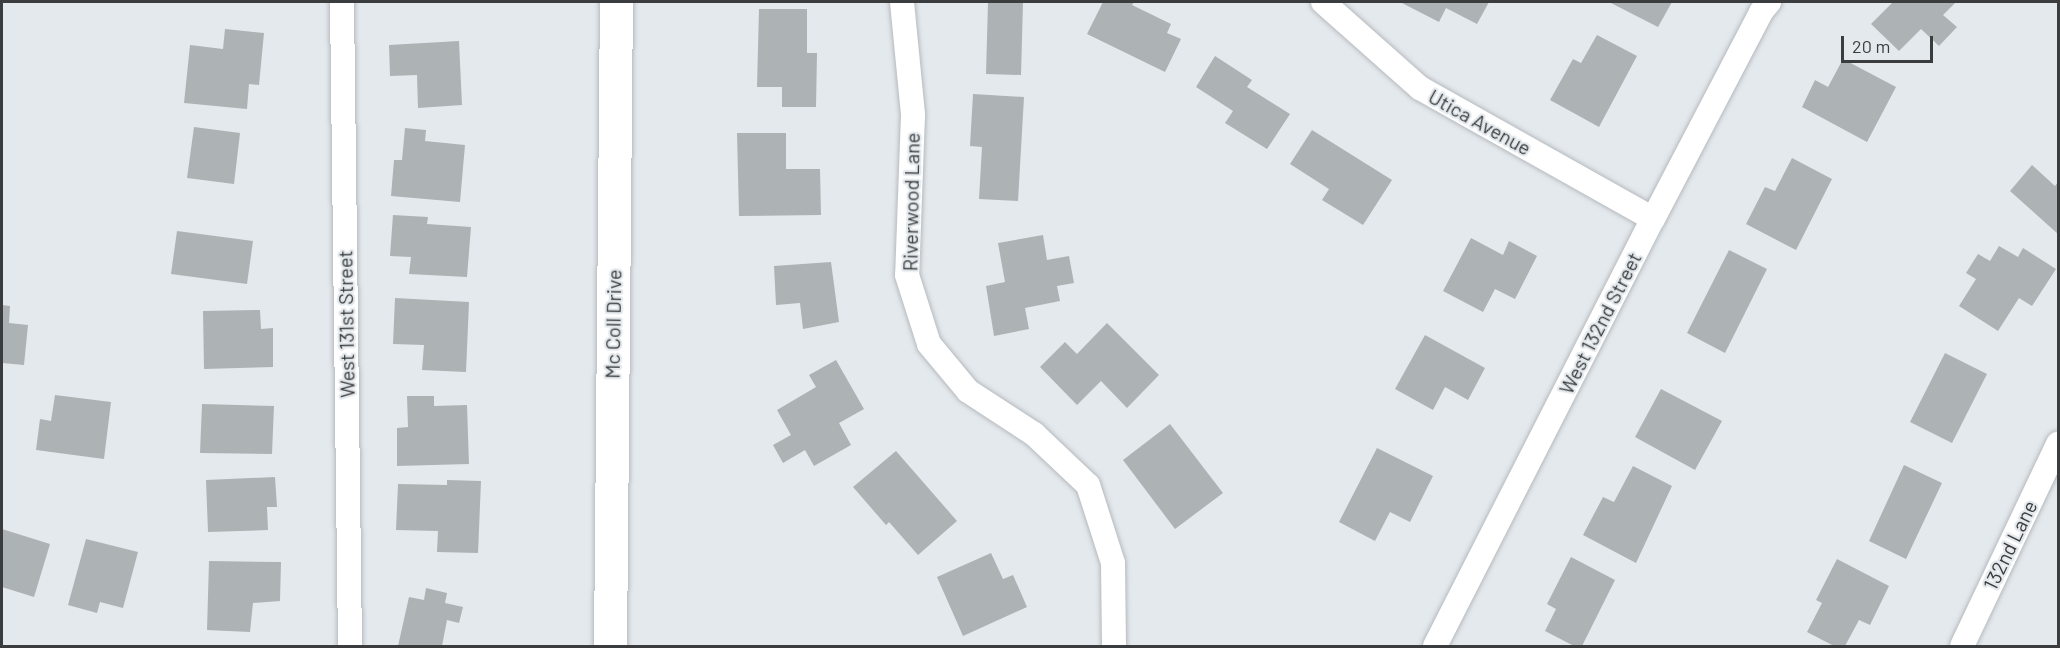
<!DOCTYPE html>
<style>
body{margin:0}
#map{position:relative;width:2060px;height:648px;overflow:hidden;background:#e4e9ed;font-family:Barlow,sans-serif}
div>[style]{position:absolute}
.building>*{inset:0;background:#adb2b5}
.roads{filter:drop-shadow(0 0 2px #b5babe) drop-shadow(0 0 2px #b5babe)}
.street>*{height:24px;margin:-12px;padding:0 12px;transform-origin:12px;border-radius:12px;background:#fff}
.secondary>*{height:33px;margin:-16.5px;padding:0 16.5px;transform-origin:16.5px;border-radius:16.5px;background:#fff}
span{translate:-50% -50%;white-space:nowrap;text-align:center;line-height:1.15;-webkit-text-stroke:4.5px #e4e9ed;paint-order:stroke}
.street-label{font-size:20px;color:#3a3c3d}
.frame{position:absolute;inset:0;border:3px solid #3a3c3d;pointer-events:none}
.scale{position:absolute;left:1841px;top:36px;width:92px;height:27px;box-sizing:border-box;border:3px solid #3a3c3d;border-top:0;padding-left:8px;font-size:18px;line-height:21px;white-space:nowrap;color:#3a3c3d;-webkit-text-stroke:4px #e4e9ed;paint-order:stroke}
</style>
<div id="map">
<div class="building">
<div style="clip-path:polygon(988px 2px,1023px 2px,1021px 75px,986px 74px)"></div>
<div style="clip-path:polygon(1103px 2px,1134px 2px,1132px 5px,1171px 24px,1167px 33px,1181px 39px,1165px 72px,1087px 34px)"></div>
<div style="clip-path:polygon(1400px 2px,1489px 2px,1477px 24px,1446px 8px,1439px 22px)"></div>
<div style="clip-path:polygon(1609px 2px,1672px 2px,1658px 27px)"></div>
<div style="clip-path:polygon(1893px 2px,1956px 2px,1943px 15px,1957px 27px,1939px 46px,1921px 29px,1899px 51px,1871px 24px)"></div>
<div style="clip-path:polygon(759px 9px,807px 9px,807px 53px,817px 53px,816px 107px,782px 107px,782px 87px,757px 87px)"></div>
<div style="clip-path:polygon(225px 29px,264px 33px,259px 85px,249px 84px,247px 109px,184px 103px,190px 45px,223px 49px)"></div>
<div style="clip-path:polygon(1597px 35px,1637px 56px,1599px 127px,1550px 100px,1573px 59px,1581px 63px)"></div>
<div style="clip-path:polygon(459px 41px,462px 105px,418px 108px,417px 75px,390px 76px,389px 45px)"></div>
<div style="clip-path:polygon(1215px 56px,1252px 80px,1247px 87px,1290px 114px,1267px 149px,1225px 123px,1233px 111px,1196px 87px)"></div>
<div style="clip-path:polygon(1843px 59px,1896px 87px,1867px 142px,1802px 107px,1815px 80px,1828px 87px)"></div>
<div style="clip-path:polygon(973px 94px,1024px 97px,1018px 201px,979px 199px,982px 147px,970px 146px)"></div>
<div style="clip-path:polygon(194px 127px,240px 133px,234px 184px,187px 178px)"></div>
<div style="clip-path:polygon(405px 128px,426px 130px,425px 141px,465px 145px,460px 202px,391px 196px,394px 160px,402px 160px)"></div>
<div style="clip-path:polygon(1312px 130px,1392px 180px,1363px 225px,1322px 200px,1329px 189px,1290px 164px)"></div>
<div style="clip-path:polygon(737px 133px,786px 133px,786px 169px,820px 169px,821px 215px,739px 216px)"></div>
<div style="clip-path:polygon(1792px 158px,1832px 179px,1796px 250px,1746px 224px,1765px 187px,1775px 191px)"></div>
<div style="clip-path:polygon(2032px 165px,2055px 186px,2058px 182px,2058px 234px,2010px 191px)"></div>
<div style="clip-path:polygon(393px 215px,428px 217px,427px 224px,471px 227px,467px 277px,409px 274px,411px 257px,390px 256px)"></div>
<div style="clip-path:polygon(177px 231px,253px 241px,247px 284px,171px 274px)"></div>
<div style="clip-path:polygon(1043px 235px,1047px 260px,1069px 256px,1074px 283px,1057px 286px,1060px 301px,1025px 308px,1029px 329px,994px 336px,986px 286px,1005px 282px,998px 243px)"></div>
<div style="clip-path:polygon(1471px 238px,1503px 255px,1509px 241px,1537px 256px,1515px 299px,1495px 289px,1483px 312px,1443px 291px)"></div>
<div style="clip-path:polygon(1999px 246px,2018px 257px,2023px 248px,2056px 269px,2032px 306px,2019px 298px,1998px 331px,1959px 306px,1976px 279px,1966px 273px,1978px 254px,1990px 261px)"></div>
<div style="clip-path:polygon(1729px 250px,1767px 269px,1725px 353px,1687px 333px)"></div>
<div style="clip-path:polygon(831px 262px,839px 322px,803px 329px,800px 303px,776px 305px,774px 266px)"></div>
<div style="clip-path:polygon(395px 298px,469px 302px,466px 372px,422px 370px,424px 345px,393px 344px)"></div>
<div style="clip-path:polygon(2px 305px,10px 306px,9px 323px,28px 325px,24px 365px,2px 363px)"></div>
<div style="clip-path:polygon(260px 310px,261px 329px,273px 328px,273px 367px,204px 369px,203px 311px)"></div>
<div style="clip-path:polygon(1107px 323px,1159px 375px,1127px 408px,1101px 381px,1077px 405px,1040px 367px,1065px 342px,1077px 354px)"></div>
<div style="clip-path:polygon(1425px 335px,1485px 368px,1468px 400px,1445px 387px,1433px 410px,1395px 389px)"></div>
<div style="clip-path:polygon(1945px 353px,1987px 374px,1952px 443px,1910px 422px)"></div>
<div style="clip-path:polygon(836px 360px,864px 409px,839px 423px,851px 445px,814px 466px,805px 450px,783px 463px,773px 445px,791px 435px,777px 410px,816px 387px,809px 375px)"></div>
<div style="clip-path:polygon(1661px 389px,1722px 421px,1695px 470px,1635px 437px)"></div>
<div style="clip-path:polygon(55px 395px,111px 402px,104px 459px,36px 450px,40px 419px,51px 421px)"></div>
<div style="clip-path:polygon(407px 396px,434px 396px,434px 406px,467px 405px,469px 464px,397px 466px,397px 428px,408px 427px)"></div>
<div style="clip-path:polygon(202px 404px,274px 406px,272px 454px,200px 453px)"></div>
<div style="clip-path:polygon(1170px 424px,1223px 493px,1175px 529px,1123px 460px)"></div>
<div style="clip-path:polygon(1377px 448px,1433px 476px,1410px 522px,1390px 512px,1375px 541px,1339px 522px)"></div>
<div style="clip-path:polygon(896px 451px,957px 521px,918px 555px,889px 522px,886px 525px,853px 487px)"></div>
<div style="clip-path:polygon(1904px 465px,1942px 483px,1906px 559px,1869px 541px)"></div>
<div style="clip-path:polygon(1633px 466px,1672px 486px,1636px 563px,1583px 535px,1603px 497px,1614px 502px)"></div>
<div style="clip-path:polygon(275px 477px,277px 507px,267px 507px,268px 530px,208px 532px,206px 480px)"></div>
<div style="clip-path:polygon(447px 480px,481px 481px,478px 553px,437px 552px,438px 531px,396px 530px,398px 484px,447px 485px)"></div>
<div style="clip-path:polygon(2px 529px,50px 544px,34px 597px,2px 587px)"></div>
<div style="clip-path:polygon(86px 539px,138px 552px,123px 608px,100px 602px,97px 613px,68px 605px)"></div>
<div style="clip-path:polygon(991px 553px,1003px 579px,1013px 575px,1027px 607px,963px 636px,937px 577px)"></div>
<div style="clip-path:polygon(1571px 557px,1615px 580px,1582px 646px,1574px 646px,1545px 631px,1556px 609px,1547px 604px)"></div>
<div style="clip-path:polygon(1837px 559px,1889px 586px,1870px 625px,1859px 620px,1845px 646px,1834px 646px,1807px 632px,1822px 603px,1816px 600px)"></div>
<div style="clip-path:polygon(209px 561px,281px 562px,280px 601px,253px 603px,250px 632px,207px 630px)"></div>
<div style="clip-path:polygon(426px 588px,447px 593px,445px 603px,463px 607px,459px 623px,447px 620px,442px 646px,398px 646px,409px 597px,424px 600px)"></div>
</div>
<div class="roads">
<div class="street">
<div style="left:342px;top:2px;width:644px;rotate:89.29deg"></div>
<div style="left:902px;top:2px;width:114px;rotate:84.4deg"></div>
<div style="left:913px;top:115px;width:160px;rotate:92.1deg"></div>
<div style="left:907px;top:275px;width:72px;rotate:72.3deg"></div>
<div style="left:929px;top:344px;width:61px;rotate:50.3deg"></div>
<div style="left:968px;top:391px;width:79px;rotate:33.1deg"></div>
<div style="left:1034px;top:434px;width:74px;rotate:43.4deg"></div>
<div style="left:1088px;top:485px;width:82px;rotate:72.2deg"></div>
<div style="left:1113px;top:563px;width:83px;rotate:89.3deg"></div>
<div style="left:1323px;top:2px;width:130px;rotate:41.6deg"></div>
<div style="left:1420px;top:88px;width:267px;rotate:29.3deg"></div>
<div style="left:1435px;top:646px;width:479px;rotate:-63deg"></div>
<div style="left:1653px;top:219px;width:233px;rotate:-62.4deg"></div>
<div style="left:1761px;top:12px;width:13px;rotate:-51deg"></div>
<div style="left:1962px;top:646px;width:224px;rotate:-64.6deg"></div>
</div>
<div class="secondary">
<div style="left:610px;top:646px;width:644px;rotate:-89.47deg"></div>
</div>
</div>
<div class="street-label">
<span style="left:1480px;top:122px;rotate:29deg">Utica Avenue</span>
<span style="left:911px;top:202px;rotate:-89deg">Riverwood Lane</span>
<span style="left:1600px;top:323px;rotate:-63deg">West 132nd Street</span>
<span style="left:346px;top:324px;rotate:-91deg">West 131st Street</span>
<span style="left:613px;top:324px;rotate:-89deg">Mc Coll Drive</span>
<span style="left:2010px;top:545px;rotate:-64deg">132nd Lane</span>
</div>
<div class="frame"></div>
<div class="scale">20 m</div>
</div>
